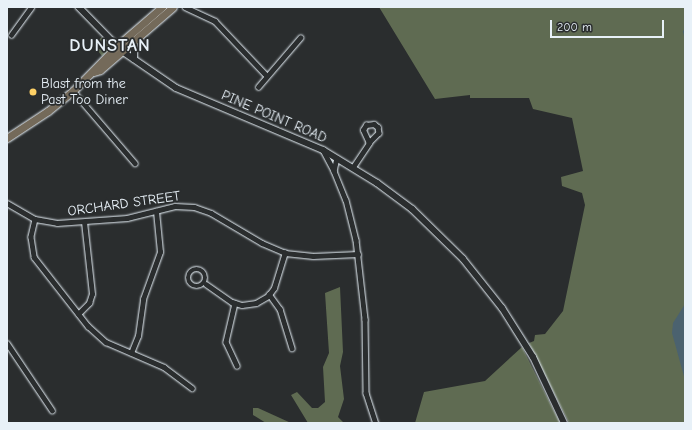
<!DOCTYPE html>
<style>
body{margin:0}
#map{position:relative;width:692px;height:430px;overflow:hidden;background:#2a2d2e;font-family:"Comic Neue",sans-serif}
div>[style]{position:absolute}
.green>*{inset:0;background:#5f6b52}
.water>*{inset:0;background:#4b626f}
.stream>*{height:1px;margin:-0.5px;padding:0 0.5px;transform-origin:0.5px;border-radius:0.5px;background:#4b626f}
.roads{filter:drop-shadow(0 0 1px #e8f1f8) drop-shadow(0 0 1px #e8f1f8)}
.minor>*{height:4.5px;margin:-2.25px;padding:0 2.25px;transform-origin:2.25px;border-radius:2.25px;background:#2a2d2e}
.minor>.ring{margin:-2.25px;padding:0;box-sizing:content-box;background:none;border:4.5px solid #2a2d2e;border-radius:50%}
.tertiary>*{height:5.5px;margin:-2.75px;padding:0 2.75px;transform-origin:2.75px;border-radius:2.75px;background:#2a2d2e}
.secondary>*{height:6px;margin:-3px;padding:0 3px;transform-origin:3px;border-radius:3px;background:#2a2d2e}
.primary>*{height:7px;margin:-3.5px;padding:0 3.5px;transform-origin:3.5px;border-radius:3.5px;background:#746a5a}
.dots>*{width:11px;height:11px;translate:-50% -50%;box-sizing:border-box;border:2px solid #2a2d2e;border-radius:50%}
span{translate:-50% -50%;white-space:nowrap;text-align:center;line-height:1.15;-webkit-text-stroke:3.5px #2a2d2e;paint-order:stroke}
.poi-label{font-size:14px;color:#e8f1f8}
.left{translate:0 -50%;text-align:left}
.street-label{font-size:14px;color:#e8f1f8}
.district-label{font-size:18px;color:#e8f1f8;font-weight:700;letter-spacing:1px}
.frame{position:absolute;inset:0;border:8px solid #e8f1f8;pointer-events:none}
.scale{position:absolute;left:550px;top:20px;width:114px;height:18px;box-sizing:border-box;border:2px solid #e8f1f8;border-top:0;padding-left:5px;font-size:12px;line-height:14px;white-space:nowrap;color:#e8f1f8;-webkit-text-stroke:3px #2a2d2e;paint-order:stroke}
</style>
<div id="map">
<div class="green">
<div style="clip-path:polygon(379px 7px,685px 7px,685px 422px,569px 423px,529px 343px,534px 341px,535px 335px,545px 334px,563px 311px,585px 205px,582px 193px,562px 186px,561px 177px,583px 171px,572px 118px,533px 109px,529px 98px,470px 98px,470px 95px,435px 99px)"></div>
<div style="clip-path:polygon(102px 37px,112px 47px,102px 56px,93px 45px)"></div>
<div style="clip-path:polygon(340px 287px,343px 352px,340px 366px,344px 399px,338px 417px,344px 423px,308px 423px,291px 395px,297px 392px,312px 408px,318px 408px,325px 402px,323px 367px,329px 353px,325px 293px)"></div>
<div style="clip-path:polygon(522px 347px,560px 423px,415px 423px,424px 392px,485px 381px)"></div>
<div style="clip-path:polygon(253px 408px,258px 408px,291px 423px,266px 423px,253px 415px)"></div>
</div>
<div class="water">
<div style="clip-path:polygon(685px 304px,685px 380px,672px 333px,673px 323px)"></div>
</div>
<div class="stream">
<div style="left:685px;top:28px;width:4px;rotate:124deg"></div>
<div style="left:683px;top:31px;width:9px;rotate:77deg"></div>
</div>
<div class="roads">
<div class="minor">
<div style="left:185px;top:7px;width:33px;rotate:25deg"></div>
<div style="left:215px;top:21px;width:74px;rotate:46.6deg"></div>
<div style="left:11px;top:35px;width:34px;rotate:-54deg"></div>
<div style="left:258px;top:87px;width:65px;rotate:-49.4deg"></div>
<div style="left:73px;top:91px;width:95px;rotate:49.3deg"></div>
<div style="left:374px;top:124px;width:5px;rotate:37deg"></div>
<div style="left:378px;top:127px;width:6px;rotate:81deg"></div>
<div style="left:379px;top:133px;width:14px;rotate:135deg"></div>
<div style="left:369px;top:143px;width:14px;rotate:-115deg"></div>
<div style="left:363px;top:130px;width:6px;rotate:-59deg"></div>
<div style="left:366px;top:125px;width:8px;rotate:-7deg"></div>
<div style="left:323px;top:150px;width:24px;rotate:62deg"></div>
<div style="left:337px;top:158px;width:13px;rotate:103deg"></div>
<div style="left:334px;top:171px;width:31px;rotate:68deg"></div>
<div style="left:346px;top:200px;width:41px;rotate:76deg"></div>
<div style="left:356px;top:240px;width:80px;rotate:83.5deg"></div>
<div style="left:365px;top:319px;width:74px;rotate:89.2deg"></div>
<div style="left:366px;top:393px;width:32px;rotate:72deg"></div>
<div style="left:353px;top:167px;width:29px;rotate:-56deg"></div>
<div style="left:7px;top:203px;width:32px;rotate:30deg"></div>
<div style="left:35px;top:219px;width:22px;rotate:10deg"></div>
<div style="left:57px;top:223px;width:70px;rotate:-4.1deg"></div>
<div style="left:127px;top:218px;width:49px;rotate:-14deg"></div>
<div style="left:175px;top:206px;width:19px;rotate:3deg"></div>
<div style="left:194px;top:207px;width:18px;rotate:19deg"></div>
<div style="left:211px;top:213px;width:59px;rotate:30.5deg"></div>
<div style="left:262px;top:243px;width:25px;rotate:23deg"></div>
<div style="left:285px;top:253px;width:28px;rotate:6deg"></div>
<div style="left:313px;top:256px;width:45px;rotate:-2.5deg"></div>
<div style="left:35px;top:219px;width:18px;rotate:103deg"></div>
<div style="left:31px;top:237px;width:20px;rotate:81deg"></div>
<div style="left:34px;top:257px;width:88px;rotate:52deg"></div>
<div style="left:88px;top:326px;width:24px;rotate:42deg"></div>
<div style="left:106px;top:342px;width:63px;rotate:23.3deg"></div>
<div style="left:164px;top:367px;width:35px;rotate:37deg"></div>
<div class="ring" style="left:188px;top:269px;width:13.5px;height:13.5px"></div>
<div style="left:206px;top:284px;width:32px;rotate:35deg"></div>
<div style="left:232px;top:302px;width:10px;rotate:17deg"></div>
<div style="left:242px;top:305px;width:14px;rotate:-8deg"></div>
<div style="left:256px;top:303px;width:14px;rotate:-30deg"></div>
<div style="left:268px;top:296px;width:10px;rotate:-53deg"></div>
<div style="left:274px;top:288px;width:37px;rotate:-73deg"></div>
<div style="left:269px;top:294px;width:19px;rotate:54deg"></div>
<div style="left:280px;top:309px;width:41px;rotate:72.9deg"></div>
<div style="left:235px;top:303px;width:40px;rotate:103deg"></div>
<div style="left:226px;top:342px;width:26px;rotate:65deg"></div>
<div style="left:78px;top:314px;width:16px;rotate:-45deg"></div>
<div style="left:89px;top:303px;width:9px;rotate:-72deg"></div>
<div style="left:92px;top:294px;width:72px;rotate:-96.3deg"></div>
<div style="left:7px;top:343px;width:81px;rotate:56.1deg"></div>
<div style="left:131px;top:353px;width:18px;rotate:-68deg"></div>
<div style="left:138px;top:336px;width:37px;rotate:-82deg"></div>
<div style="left:143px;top:299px;width:50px;rotate:-70.1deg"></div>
<div style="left:160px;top:252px;width:41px;rotate:-95.6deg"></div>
</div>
<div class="tertiary">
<div style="left:79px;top:7px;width:54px;rotate:45.7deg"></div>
</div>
<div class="secondary">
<div style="left:134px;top:40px;width:19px;rotate:90deg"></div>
<div style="left:122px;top:51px;width:65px;rotate:34.4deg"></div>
<div style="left:176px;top:88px;width:160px;rotate:22.9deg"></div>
<div style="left:323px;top:150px;width:63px;rotate:31.4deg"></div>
<div style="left:377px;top:183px;width:44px;rotate:36.6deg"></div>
<div style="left:412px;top:209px;width:71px;rotate:44.4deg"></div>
<div style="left:463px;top:259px;width:63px;rotate:51.5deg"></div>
<div style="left:502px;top:308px;width:58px;rotate:57.7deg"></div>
<div style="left:533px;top:357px;width:73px;rotate:64.8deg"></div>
</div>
<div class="primary">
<div style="left:94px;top:72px;width:6px;rotate:-18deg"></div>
<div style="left:100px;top:70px;width:96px;rotate:-40.8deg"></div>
<div style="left:7px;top:138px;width:49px;rotate:-33.4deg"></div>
<div style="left:48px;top:111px;width:32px;rotate:-39deg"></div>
<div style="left:73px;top:91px;width:63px;rotate:-45.6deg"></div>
<div style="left:117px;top:46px;width:60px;rotate:-40.9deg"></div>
</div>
</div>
<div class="dots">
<div style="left:33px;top:92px;background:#ffd166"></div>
</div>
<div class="poi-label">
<span class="left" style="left:41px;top:92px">Blast from the<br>Past Too Diner</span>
</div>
<div class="street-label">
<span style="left:274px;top:117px;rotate:23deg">PINE POINT ROAD</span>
<span style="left:124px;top:204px;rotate:-8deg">ORCHARD STREET</span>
</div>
<div class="district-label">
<span style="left:110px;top:46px">DUNSTAN</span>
</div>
<div class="frame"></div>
<div class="scale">200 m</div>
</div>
